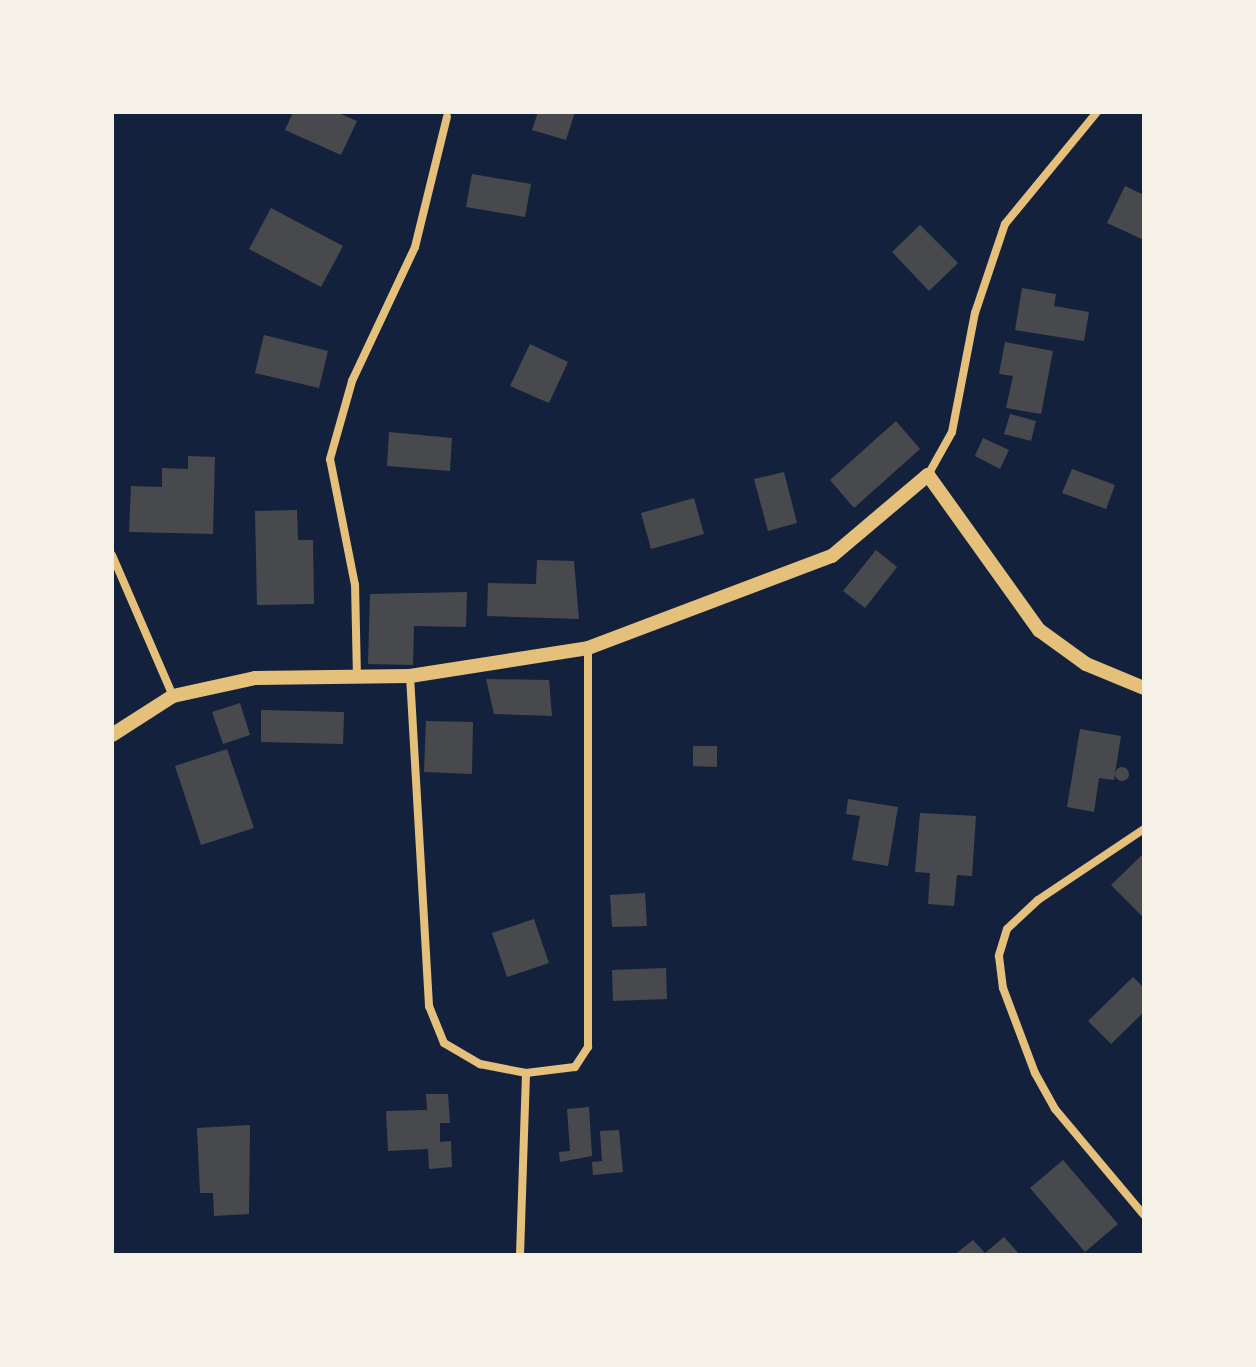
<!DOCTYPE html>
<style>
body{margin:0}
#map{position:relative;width:1256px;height:1367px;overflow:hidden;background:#14213d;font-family:"DM Sans",sans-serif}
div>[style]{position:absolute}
.building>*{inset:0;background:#48494c}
.round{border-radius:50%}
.minor>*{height:8px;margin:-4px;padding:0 4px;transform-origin:4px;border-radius:4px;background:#e5c07b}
.tertiary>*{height:14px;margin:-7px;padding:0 7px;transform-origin:7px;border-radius:7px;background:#e5c07b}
span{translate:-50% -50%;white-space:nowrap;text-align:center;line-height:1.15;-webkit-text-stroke:8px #f6f1e7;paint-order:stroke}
.frame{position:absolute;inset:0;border:114px solid #f6f1e7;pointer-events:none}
</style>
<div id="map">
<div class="building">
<div style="clip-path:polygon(293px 112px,336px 112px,357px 121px,341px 155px,285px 130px)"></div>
<div style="clip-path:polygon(538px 112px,575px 112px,566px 140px,532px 130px)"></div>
<div style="clip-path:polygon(472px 174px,531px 184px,525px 217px,466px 207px)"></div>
<div style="clip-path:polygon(1125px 186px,1144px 195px,1144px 240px,1107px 223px)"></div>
<div style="clip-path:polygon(271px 208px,343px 246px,321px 287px,249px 249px)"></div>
<div style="clip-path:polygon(920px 225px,958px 263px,929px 291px,892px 252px)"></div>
<div style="clip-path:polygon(1022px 288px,1056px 294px,1054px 306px,1089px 312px,1084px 341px,1015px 330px)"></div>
<div style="clip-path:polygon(264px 335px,328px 351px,319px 388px,255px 373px)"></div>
<div style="clip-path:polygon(1005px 342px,1053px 351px,1041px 414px,1006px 408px,1013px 376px,999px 374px)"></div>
<div style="clip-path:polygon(530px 344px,568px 362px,549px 403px,510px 386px)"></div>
<div style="clip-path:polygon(1010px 414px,1036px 421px,1031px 441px,1004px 434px)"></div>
<div style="clip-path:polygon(896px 421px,920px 449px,854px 508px,830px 480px)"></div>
<div style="clip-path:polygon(389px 432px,452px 438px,450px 471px,387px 466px)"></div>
<div style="clip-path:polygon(983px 438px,1009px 450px,1000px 469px,975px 456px)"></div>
<div style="clip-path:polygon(188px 456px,215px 457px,213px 534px,129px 532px,131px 486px,162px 487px,162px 468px,188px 469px)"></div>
<div style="clip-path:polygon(1072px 469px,1115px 485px,1106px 509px,1062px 493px)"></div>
<div style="clip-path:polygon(784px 472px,797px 523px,768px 531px,754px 479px)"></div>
<div style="clip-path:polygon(694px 498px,704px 534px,651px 549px,641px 513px)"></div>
<div style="clip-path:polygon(297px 510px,298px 540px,313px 540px,314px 604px,257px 605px,255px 511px)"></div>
<div style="clip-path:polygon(876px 550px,897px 567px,865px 608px,843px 591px)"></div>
<div style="clip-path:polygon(537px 560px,574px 561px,579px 619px,487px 616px,488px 583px,536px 584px)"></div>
<div style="clip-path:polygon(467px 592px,466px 627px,414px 626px,413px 665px,368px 664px,370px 594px)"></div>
<div style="clip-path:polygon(486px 679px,549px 680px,552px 716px,494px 714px)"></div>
<div style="clip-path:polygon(240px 703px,250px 735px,223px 744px,212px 712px)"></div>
<div style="clip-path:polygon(261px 710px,344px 712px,343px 744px,261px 742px)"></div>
<div style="clip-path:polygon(426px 721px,473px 722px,472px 774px,424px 772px)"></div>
<div style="clip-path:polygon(1080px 729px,1121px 736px,1114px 780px,1099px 778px,1094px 812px,1067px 807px)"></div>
<div style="clip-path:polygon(693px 746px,717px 746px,717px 767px,693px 766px)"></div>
<div style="clip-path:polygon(227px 749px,254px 828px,201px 845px,175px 766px)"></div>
<div class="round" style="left:1115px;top:767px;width:14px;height:14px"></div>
<div style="clip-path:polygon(848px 799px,898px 807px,888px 866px,852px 860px,860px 816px,846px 814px)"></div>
<div style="clip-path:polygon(920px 813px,976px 816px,972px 876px,957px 875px,954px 906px,928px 904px,930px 873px,915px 872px)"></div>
<div style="clip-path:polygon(1144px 853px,1144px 918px,1111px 885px)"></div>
<div style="clip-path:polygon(645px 893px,647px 926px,612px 927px,610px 895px)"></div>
<div style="clip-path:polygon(534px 919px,549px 963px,507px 977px,492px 933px)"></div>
<div style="clip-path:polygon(666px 968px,667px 999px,613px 1001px,612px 970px)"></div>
<div style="clip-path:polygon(1133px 977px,1144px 988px,1144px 1012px,1111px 1044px,1088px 1021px)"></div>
<div style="clip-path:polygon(426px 1094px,448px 1094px,450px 1123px,440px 1123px,440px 1142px,451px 1141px,452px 1167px,429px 1169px,428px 1149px,388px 1151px,386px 1111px,427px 1110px)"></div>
<div style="clip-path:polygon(589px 1107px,592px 1156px,560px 1162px,559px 1152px,570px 1151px,567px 1109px)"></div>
<div style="clip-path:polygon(250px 1125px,249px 1214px,214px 1216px,213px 1193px,200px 1193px,197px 1128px)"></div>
<div style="clip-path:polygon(619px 1130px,623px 1172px,593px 1175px,592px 1162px,602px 1161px,600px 1131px)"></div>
<div style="clip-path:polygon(1063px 1160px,1118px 1224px,1085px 1252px,1030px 1188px)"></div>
<div style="clip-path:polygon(1004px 1237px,1020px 1255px,954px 1255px,973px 1240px,985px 1253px)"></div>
</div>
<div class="minor">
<div style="left:928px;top:475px;width:49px;rotate:-60.8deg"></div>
<div style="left:952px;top:432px;width:121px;rotate:-79.1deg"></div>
<div style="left:975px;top:313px;width:94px;rotate:-71.4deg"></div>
<div style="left:1005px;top:224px;width:145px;rotate:-50.6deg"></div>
<div style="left:112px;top:555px;width:154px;rotate:66.6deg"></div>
<div style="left:410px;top:676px;width:331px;rotate:86.7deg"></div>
<div style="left:429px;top:1006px;width:40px;rotate:68deg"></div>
<div style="left:444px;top:1043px;width:42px;rotate:30.3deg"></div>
<div style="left:480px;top:1064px;width:47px;rotate:11.1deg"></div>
<div style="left:357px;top:678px;width:93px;rotate:-91.2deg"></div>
<div style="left:355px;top:585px;width:128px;rotate:-101.2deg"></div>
<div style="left:330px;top:459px;width:81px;rotate:-74.2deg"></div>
<div style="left:352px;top:381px;width:148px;rotate:-64.8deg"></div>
<div style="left:415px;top:247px;width:134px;rotate:-76.2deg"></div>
<div style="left:1144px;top:829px;width:128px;rotate:146.2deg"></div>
<div style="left:1038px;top:900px;width:42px;rotate:136.9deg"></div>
<div style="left:1007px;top:929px;width:28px;rotate:107deg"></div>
<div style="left:999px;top:956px;width:32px;rotate:83deg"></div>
<div style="left:1003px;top:988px;width:91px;rotate:69.4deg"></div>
<div style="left:1035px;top:1073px;width:41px;rotate:60.9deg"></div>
<div style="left:1055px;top:1109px;width:138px;rotate:50deg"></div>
<div style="left:520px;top:1255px;width:182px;rotate:-88.1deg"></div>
<div style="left:526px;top:1073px;width:49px;rotate:-7deg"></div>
<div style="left:575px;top:1067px;width:24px;rotate:-57deg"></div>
<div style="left:588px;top:1047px;width:399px;rotate:-90deg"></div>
</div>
<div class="tertiary">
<div style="left:112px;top:735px;width:72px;rotate:-32.6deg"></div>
<div style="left:173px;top:696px;width:84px;rotate:-12.4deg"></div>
<div style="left:255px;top:678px;width:155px;rotate:-0.7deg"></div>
<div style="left:410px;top:676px;width:180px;rotate:-8.9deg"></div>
<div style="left:588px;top:648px;width:261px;rotate:-20.7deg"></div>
<div style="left:832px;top:556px;width:126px;rotate:-40.2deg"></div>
<div style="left:928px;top:475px;width:191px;rotate:54.4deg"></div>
<div style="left:1039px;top:630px;width:58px;rotate:35.9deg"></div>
<div style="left:1086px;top:664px;width:63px;rotate:22.5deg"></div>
</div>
<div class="frame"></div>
</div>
